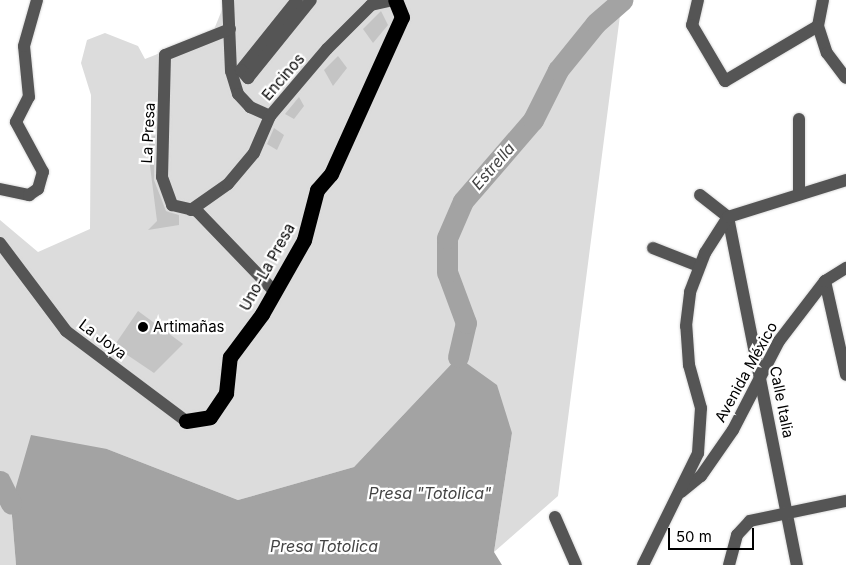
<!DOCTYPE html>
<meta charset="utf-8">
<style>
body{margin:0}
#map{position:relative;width:846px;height:565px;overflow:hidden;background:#fff;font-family:Inter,sans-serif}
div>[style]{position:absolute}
.green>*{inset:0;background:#dcdcdc}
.water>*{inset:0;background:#a3a3a3}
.river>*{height:21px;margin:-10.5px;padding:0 10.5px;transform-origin:10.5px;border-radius:10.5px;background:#a3a3a3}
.building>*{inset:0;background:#c4c4c4}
.roads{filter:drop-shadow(0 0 1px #dbdbdb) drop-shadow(0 0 1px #dbdbdb)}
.minor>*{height:12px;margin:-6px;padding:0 6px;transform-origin:6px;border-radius:6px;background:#555}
.highway>*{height:15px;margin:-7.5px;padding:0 7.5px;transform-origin:7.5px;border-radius:7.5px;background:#000}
.dots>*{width:14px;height:14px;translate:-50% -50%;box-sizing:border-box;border:2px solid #fff;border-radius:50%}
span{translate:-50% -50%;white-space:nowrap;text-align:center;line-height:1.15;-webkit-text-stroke:4.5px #fff;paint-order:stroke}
.street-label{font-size:15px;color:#000}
.poi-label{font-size:15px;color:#000}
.left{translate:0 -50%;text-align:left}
.water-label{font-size:16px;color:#444;font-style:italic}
.scale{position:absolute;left:668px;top:528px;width:86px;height:22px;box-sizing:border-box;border:2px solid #000;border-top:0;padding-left:6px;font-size:15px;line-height:18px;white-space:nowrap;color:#000;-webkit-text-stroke:4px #fff;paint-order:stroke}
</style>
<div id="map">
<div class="green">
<div style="clip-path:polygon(226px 0,622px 0,558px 496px,494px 552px,512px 433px,458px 357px,354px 467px,238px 500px,107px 449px,11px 504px,16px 565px,0 565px,0 220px,38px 252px,90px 229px,91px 95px,81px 63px,87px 40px,105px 33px,138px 46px,145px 59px,213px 32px)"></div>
</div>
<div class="water">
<div style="clip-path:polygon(458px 357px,497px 385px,512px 433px,494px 552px,502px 565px,16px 565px,11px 504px,31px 435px,107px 449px,238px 500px,354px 467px)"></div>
</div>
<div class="river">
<div style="left:458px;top:357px;width:35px;rotate:-77deg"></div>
<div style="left:466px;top:323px;width:54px;rotate:-110.4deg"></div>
<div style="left:447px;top:272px;width:34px;rotate:-90deg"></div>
<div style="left:447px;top:238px;width:40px;rotate:-66.6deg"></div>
<div style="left:463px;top:201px;width:107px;rotate:-49.2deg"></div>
<div style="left:533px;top:120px;width:56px;rotate:-63.4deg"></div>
<div style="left:558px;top:70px;width:60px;rotate:-51deg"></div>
<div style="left:596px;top:23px;width:35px;rotate:-41deg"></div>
<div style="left:0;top:481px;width:25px;rotate:64deg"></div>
</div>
<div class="building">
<div style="clip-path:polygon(381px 11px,388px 25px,373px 43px,363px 29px)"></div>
<div style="clip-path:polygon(338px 56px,347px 68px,333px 86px,324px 70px)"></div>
<div style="clip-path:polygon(299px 97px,304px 106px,294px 119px,285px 114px)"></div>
<div style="clip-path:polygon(274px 128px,284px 135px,277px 150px,267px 144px)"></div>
<div style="clip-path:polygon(155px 136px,154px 180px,166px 211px,179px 215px,179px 225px,148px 230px,157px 221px,149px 158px,149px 137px)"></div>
<div style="clip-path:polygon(138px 311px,183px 344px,154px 373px,114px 346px)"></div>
</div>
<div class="roads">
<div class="minor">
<div style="left:228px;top:0;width:71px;rotate:87.6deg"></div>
<div style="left:231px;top:71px;width:24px;rotate:73deg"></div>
<div style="left:238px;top:94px;width:18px;rotate:47deg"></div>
<div style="left:250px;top:107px;width:22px;rotate:24deg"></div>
<div style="left:297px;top:0;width:90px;rotate:128.7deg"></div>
<div style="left:241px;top:70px;width:11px;rotate:49deg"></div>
<div style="left:248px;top:78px;width:100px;rotate:-51.1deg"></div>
<div style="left:698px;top:0;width:26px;rotate:103deg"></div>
<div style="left:692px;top:25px;width:65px;rotate:59.5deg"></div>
<div style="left:725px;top:81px;width:108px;rotate:-30.6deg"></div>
<div style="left:823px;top:0;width:26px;rotate:101deg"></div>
<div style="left:818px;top:26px;width:28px;rotate:72deg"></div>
<div style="left:827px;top:53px;width:31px;rotate:53deg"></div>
<div style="left:230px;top:29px;width:70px;rotate:158.2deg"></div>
<div style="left:165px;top:55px;width:122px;rotate:91.4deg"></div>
<div style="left:162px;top:177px;width:30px;rotate:70deg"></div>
<div style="left:172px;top:205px;width:26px;rotate:13deg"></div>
<div style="left:197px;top:211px;width:110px;rotate:46.1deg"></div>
<div style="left:0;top:189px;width:30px;rotate:12deg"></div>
<div style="left:29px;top:195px;width:11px;rotate:-34deg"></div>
<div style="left:38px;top:189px;width:18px;rotate:-74deg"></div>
<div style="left:43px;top:172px;width:57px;rotate:-118.4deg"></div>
<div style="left:16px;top:122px;width:28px;rotate:-63deg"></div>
<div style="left:29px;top:97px;width:51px;rotate:-95.6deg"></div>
<div style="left:24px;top:46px;width:48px;rotate:-74.2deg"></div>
<div style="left:799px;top:194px;width:75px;rotate:-90deg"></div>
<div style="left:700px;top:195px;width:36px;rotate:38deg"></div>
<div style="left:191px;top:210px;width:45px;rotate:-35.1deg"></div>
<div style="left:228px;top:184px;width:40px;rotate:-50deg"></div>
<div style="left:254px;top:153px;width:40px;rotate:-66.6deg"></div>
<div style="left:270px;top:116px;width:88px;rotate:-49.6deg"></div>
<div style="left:327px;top:49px;width:62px;rotate:-45deg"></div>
<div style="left:371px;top:5px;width:22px;rotate:-13deg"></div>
<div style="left:728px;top:217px;width:355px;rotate:78.8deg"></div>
<div style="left:0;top:243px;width:110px;rotate:53.1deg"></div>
<div style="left:66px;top:331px;width:150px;rotate:36.9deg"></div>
<div style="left:653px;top:248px;width:49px;rotate:21.4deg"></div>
<div style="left:825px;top:281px;width:96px;rotate:77.4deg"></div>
<div style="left:681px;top:492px;width:26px;rotate:-39deg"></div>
<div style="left:701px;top:476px;width:56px;rotate:-55.2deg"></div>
<div style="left:733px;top:430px;width:100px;rotate:-62.7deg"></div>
<div style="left:779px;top:341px;width:76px;rotate:-52.5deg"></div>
<div style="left:825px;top:281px;width:25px;rotate:-32deg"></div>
<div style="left:555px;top:517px;width:52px;rotate:66.4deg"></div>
<div style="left:643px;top:565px;width:125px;rotate:-63.8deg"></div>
<div style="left:698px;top:453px;width:45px;rotate:-86.2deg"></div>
<div style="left:701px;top:408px;width:45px;rotate:-105.6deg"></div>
<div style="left:689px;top:365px;width:39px;rotate:-94deg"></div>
<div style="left:686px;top:326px;width:34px;rotate:-83deg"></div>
<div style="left:690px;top:292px;width:42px;rotate:-69deg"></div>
<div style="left:705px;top:253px;width:43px;rotate:-57.4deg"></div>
<div style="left:728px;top:217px;width:124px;rotate:-17.4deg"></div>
<div style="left:729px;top:565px;width:31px;rotate:-75deg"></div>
<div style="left:737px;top:535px;width:19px;rotate:-47deg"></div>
<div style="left:750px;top:521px;width:98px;rotate:-11.8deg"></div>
</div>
<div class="highway">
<div style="left:186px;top:421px;width:24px;rotate:-9deg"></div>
<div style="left:210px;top:417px;width:29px;rotate:-56deg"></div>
<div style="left:226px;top:393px;width:36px;rotate:-84deg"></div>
<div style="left:230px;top:357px;width:54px;rotate:-53.3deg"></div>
<div style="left:262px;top:314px;width:85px;rotate:-60.4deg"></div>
<div style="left:304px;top:240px;width:52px;rotate:-75.4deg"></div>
<div style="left:317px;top:190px;width:21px;rotate:-49deg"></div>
<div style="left:331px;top:174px;width:172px;rotate:-65.7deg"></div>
<div style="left:402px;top:17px;width:18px;rotate:-112deg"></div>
</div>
</div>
<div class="dots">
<div style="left:143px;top:327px;background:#000"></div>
</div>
<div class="street-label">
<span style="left:283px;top:77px;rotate:-49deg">Encinos</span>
<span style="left:148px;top:133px;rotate:-87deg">La Presa</span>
<span style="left:267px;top:267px;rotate:-61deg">Uno-La Presa</span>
<span style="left:103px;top:339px;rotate:37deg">La Joya</span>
<span style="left:746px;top:372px;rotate:-61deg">Avenida México</span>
<span style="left:782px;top:402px;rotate:79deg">Calle Italia</span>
</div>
<div class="poi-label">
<span class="left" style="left:153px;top:327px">Artimañas</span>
</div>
<div class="water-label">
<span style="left:493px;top:166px;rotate:-49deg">Estrella</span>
<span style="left:430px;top:493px">Presa "Totolica"</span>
<span style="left:324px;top:546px">Presa Totolica</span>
</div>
<div class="scale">50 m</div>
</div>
